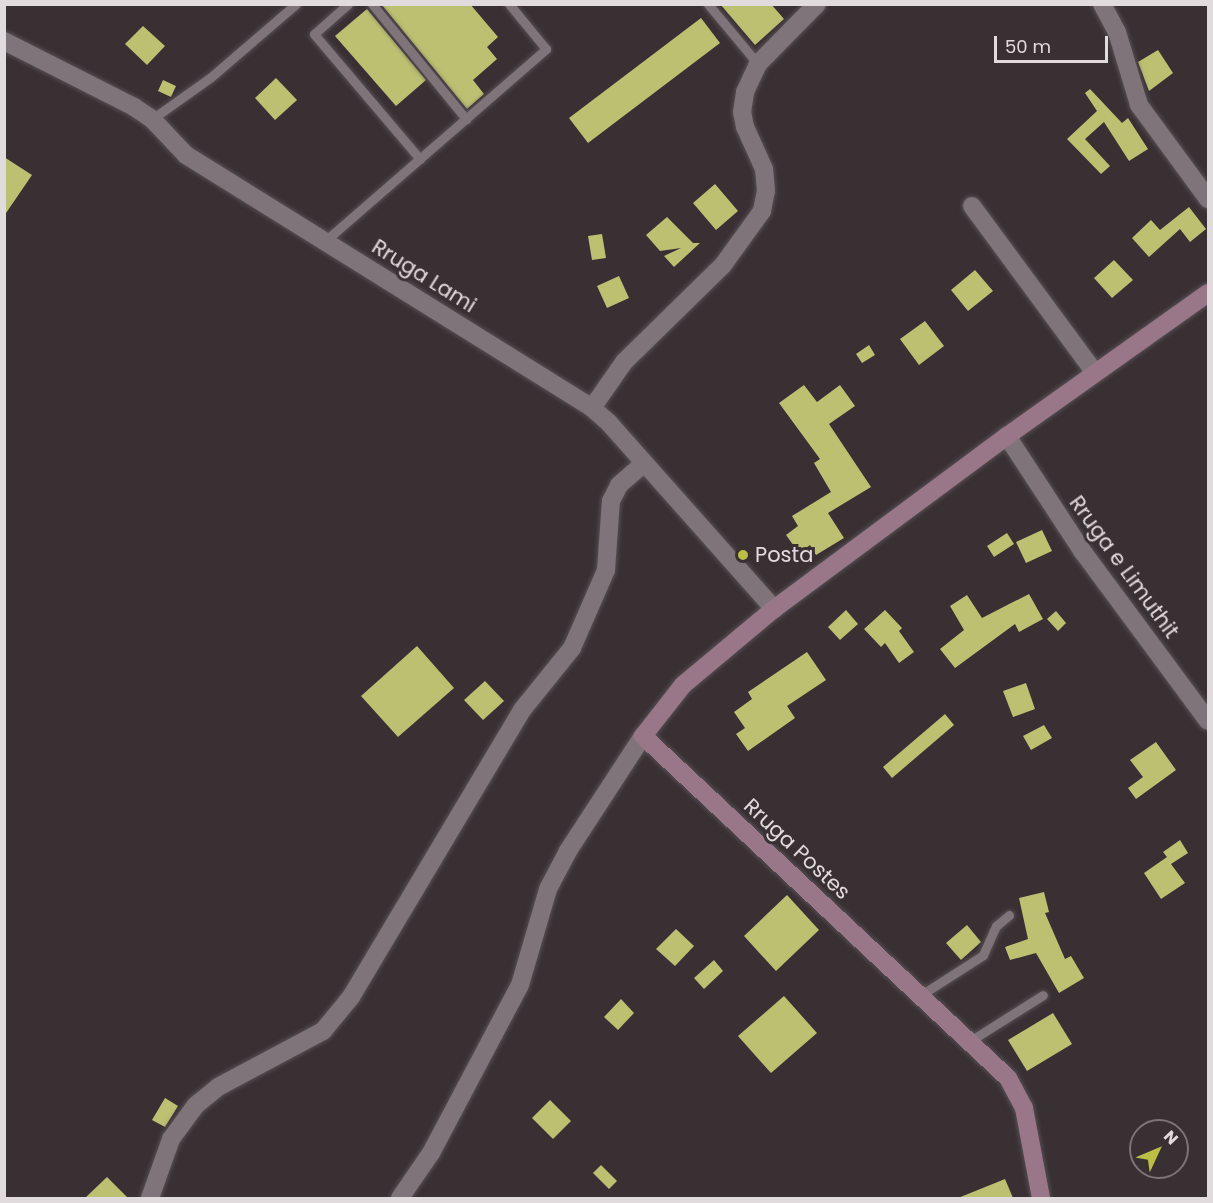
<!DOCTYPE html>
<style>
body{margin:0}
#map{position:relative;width:1213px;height:1203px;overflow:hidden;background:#393034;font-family:Poppins,sans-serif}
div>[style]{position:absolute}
.building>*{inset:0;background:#bcc172}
.roads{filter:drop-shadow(0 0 2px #564f52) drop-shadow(0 0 2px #564f52)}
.lane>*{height:9px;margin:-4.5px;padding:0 4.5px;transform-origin:4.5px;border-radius:4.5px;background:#7e7479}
.street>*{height:18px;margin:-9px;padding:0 9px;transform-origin:9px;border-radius:9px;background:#7e7479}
.secondary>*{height:18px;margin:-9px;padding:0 9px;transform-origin:9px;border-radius:9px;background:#997688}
.dots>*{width:16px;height:16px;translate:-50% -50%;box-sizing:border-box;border:3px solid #393034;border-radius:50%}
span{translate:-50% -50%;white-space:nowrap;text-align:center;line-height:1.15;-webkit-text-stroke:6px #393034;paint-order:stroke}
.street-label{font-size:21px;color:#e1dbde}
.poi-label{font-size:21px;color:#e1dbde}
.left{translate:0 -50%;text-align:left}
.frame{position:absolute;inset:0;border:6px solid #e1dbde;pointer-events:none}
.north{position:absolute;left:1129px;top:1119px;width:60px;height:60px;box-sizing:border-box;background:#393034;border:2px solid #7c7478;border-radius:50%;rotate:46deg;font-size:16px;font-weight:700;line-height:24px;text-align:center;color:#e1dbde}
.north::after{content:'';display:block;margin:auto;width:21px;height:27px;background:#bbc045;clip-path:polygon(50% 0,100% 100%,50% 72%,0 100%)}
.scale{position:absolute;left:994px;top:36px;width:114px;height:27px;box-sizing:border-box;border:3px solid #e1dbde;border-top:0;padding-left:8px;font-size:18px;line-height:21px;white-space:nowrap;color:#e1dbde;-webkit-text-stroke:4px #393034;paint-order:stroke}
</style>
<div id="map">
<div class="building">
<div style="clip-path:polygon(381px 4px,470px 4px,498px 37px,487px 47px,497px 59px,473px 80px,484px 94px,467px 109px)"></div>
<div style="clip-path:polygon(720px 4px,771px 4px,784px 19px,755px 45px)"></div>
<div style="clip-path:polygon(367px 9px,426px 80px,396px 106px,335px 36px)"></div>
<div style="clip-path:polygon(701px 18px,720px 43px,588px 143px,569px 118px)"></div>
<div style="clip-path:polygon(143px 26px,165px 46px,147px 65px,125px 44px)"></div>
<div style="clip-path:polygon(1158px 50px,1173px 73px,1149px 91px,1138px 62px)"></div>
<div style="clip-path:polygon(276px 78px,297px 100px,275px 120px,255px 98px)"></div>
<div style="clip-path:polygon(163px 80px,176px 86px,171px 97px,158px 91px)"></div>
<div style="clip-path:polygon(1090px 89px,1122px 123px,1128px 118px,1148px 149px,1129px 161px,1104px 122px,1085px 139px,1110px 166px,1101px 174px,1067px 139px,1097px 111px,1085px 93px)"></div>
<div style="clip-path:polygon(4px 157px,32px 175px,4px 216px)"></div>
<div style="clip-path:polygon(715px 184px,738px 211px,716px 230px,693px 203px)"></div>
<div style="clip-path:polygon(1189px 207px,1206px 229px,1190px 242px,1180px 229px,1149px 257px,1132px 238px,1151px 220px,1160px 230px)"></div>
<div style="clip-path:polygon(667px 217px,693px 243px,700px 243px,674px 267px,664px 256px,681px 248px,660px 251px,646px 235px)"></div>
<div style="clip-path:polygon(602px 234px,606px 258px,592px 260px,588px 236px)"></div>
<div style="clip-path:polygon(1114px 260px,1133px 280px,1112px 298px,1094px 278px)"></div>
<div style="clip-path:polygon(975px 270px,993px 291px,968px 311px,951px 290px)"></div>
<div style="clip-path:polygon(619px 276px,629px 298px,607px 308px,597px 286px)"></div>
<div style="clip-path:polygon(925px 321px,944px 346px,919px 365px,900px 339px)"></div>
<div style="clip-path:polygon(869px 345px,875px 355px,862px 363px,856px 354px)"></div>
<div style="clip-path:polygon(804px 385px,817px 402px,840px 385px,855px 406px,829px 424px,871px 487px,828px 513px,844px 538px,816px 555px,810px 545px,799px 553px,786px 535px,798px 526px,792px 516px,831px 492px,814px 463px,820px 459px,779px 403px)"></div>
<div style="clip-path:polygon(1042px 530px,1052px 551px,1026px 563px,1016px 542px)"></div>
<div style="clip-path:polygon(1007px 533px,1014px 544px,994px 557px,987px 546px)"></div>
<div style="clip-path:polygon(1029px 594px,1043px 619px,1019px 632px,1015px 624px,955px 668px,940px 649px,964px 630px,950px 606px,967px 595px,982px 618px)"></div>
<div style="clip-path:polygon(846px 610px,858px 624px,840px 640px,828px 627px)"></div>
<div style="clip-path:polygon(885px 610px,902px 628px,899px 631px,914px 652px,899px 663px,885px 643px,881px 647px,864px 629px)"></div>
<div style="clip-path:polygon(1056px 611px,1066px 623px,1058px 631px,1047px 619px)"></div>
<div style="clip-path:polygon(417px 646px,454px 688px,398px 737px,361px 696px)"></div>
<div style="clip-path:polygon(807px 652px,826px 680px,787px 706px,795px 718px,748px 751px,736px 734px,745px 728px,734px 712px,752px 699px,748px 692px)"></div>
<div style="clip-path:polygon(485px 681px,504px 701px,483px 720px,464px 700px)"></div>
<div style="clip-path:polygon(1026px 683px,1035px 709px,1013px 717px,1003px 691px)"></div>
<div style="clip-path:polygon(945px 714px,954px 725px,892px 778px,883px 767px)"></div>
<div style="clip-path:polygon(1044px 725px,1052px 738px,1031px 750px,1023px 736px)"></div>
<div style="clip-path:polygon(1156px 742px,1176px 770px,1136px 799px,1128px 788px,1143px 777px,1130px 760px)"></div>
<div style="clip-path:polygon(1180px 840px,1188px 853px,1171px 864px,1185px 883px,1161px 899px,1144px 873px,1167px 857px,1163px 852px)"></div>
<div style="clip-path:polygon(1044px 892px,1049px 912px,1045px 913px,1065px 959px,1071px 956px,1084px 978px,1059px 993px,1036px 953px,1010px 960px,1005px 947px,1028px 939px,1019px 898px)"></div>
<div style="clip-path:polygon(787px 895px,819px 930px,776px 971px,744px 936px)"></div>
<div style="clip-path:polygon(967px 925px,981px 942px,961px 960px,946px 943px)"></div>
<div style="clip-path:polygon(676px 929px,694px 946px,675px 966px,656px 949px)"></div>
<div style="clip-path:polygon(714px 960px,723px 971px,704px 989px,694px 978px)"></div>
<div style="clip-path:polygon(784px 996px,817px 1033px,771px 1073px,738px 1036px)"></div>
<div style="clip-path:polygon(621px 999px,634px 1013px,618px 1030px,604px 1017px)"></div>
<div style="clip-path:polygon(1053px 1013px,1072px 1044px,1027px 1071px,1008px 1040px)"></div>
<div style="clip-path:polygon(165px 1098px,178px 1106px,165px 1127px,152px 1120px)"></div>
<div style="clip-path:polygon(550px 1100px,571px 1121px,553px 1139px,532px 1118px)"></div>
<div style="clip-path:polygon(601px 1165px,617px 1181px,609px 1189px,593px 1173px)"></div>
<div style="clip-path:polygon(107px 1177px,128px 1198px,85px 1198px)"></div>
<div style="clip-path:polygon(1005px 1179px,1013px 1198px,958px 1198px)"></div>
</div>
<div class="roads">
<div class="lane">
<div style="left:348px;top:4px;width:45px;rotate:138.6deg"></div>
<div style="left:314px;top:34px;width:164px;rotate:49.7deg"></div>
<div style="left:372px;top:4px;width:149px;rotate:50.7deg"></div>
<div style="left:708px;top:4px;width:78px;rotate:50.2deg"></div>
<div style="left:152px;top:119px;width:72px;rotate:-35.4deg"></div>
<div style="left:211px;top:77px;width:112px;rotate:-40.7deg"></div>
<div style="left:325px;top:241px;width:293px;rotate:-41deg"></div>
<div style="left:546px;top:49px;width:58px;rotate:-129.4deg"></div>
<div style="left:921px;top:995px;width:74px;rotate:-32.8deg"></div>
<div style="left:983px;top:955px;width:32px;rotate:-66deg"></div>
<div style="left:996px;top:926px;width:17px;rotate:-40deg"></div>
<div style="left:970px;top:1041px;width:86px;rotate:-32.2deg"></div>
</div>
<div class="street">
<div style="left:1102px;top:4px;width:32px;rotate:62deg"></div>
<div style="left:1117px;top:32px;width:76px;rotate:73.2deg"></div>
<div style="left:1139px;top:105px;width:117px;rotate:53.7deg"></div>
<div style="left:4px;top:41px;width:146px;rotate:26.9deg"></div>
<div style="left:134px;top:107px;width:22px;rotate:34deg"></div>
<div style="left:152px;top:119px;width:50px;rotate:46.6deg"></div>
<div style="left:186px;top:155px;width:478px;rotate:31.9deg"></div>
<div style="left:592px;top:408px;width:23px;rotate:41deg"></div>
<div style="left:609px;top:423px;width:249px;rotate:48.4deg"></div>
<div style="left:972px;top:206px;width:207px;rotate:53.6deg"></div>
<div style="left:592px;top:408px;width:56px;rotate:-55.2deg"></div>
<div style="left:624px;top:362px;width:139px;rotate:-44.4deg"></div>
<div style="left:723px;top:265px;width:67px;rotate:-54.2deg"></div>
<div style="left:762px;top:211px;width:20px;rotate:-79deg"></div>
<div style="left:766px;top:191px;width:22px;rotate:-95deg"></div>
<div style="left:764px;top:169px;width:46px;rotate:-114.3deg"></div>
<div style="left:745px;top:127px;width:15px;rotate:-101deg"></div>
<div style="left:742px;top:112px;width:20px;rotate:-81deg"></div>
<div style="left:745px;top:92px;width:31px;rotate:-65deg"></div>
<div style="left:758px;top:64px;width:84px;rotate:-45.5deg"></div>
<div style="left:1007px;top:436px;width:139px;rotate:56.8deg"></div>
<div style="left:1083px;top:552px;width:210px;rotate:53.5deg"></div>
<div style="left:150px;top:1198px;width:63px;rotate:-70.4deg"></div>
<div style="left:171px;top:1139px;width:42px;rotate:-53.7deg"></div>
<div style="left:196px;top:1105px;width:28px;rotate:-39deg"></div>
<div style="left:218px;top:1087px;width:119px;rotate:-28.1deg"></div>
<div style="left:323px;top:1031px;width:44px;rotate:-50.5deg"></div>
<div style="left:351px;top:997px;width:334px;rotate:-59.2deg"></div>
<div style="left:522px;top:710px;width:80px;rotate:-51.1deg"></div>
<div style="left:572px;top:648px;width:85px;rotate:-66.4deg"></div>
<div style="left:606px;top:570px;width:69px;rotate:-85.9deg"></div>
<div style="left:611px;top:501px;width:18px;rotate:-63deg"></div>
<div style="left:619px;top:485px;width:33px;rotate:-41deg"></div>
<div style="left:400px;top:1198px;width:55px;rotate:-55.4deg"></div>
<div style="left:431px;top:1153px;width:190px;rotate:-62.1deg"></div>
<div style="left:520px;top:985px;width:100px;rotate:-73.7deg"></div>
<div style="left:548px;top:889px;width:43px;rotate:-62.2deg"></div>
<div style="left:568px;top:851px;width:137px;rotate:-56.9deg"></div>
</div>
<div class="secondary">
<div style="left:1041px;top:1198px;width:92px;rotate:-100.7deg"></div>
<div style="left:1024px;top:1108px;width:34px;rotate:-118deg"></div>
<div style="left:1008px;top:1078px;width:500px;rotate:-136.86deg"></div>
<div style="left:643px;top:736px;width:65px;rotate:-51.9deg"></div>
<div style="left:683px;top:685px;width:119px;rotate:-39.9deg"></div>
<div style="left:774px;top:609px;width:290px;rotate:-36.6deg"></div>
<div style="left:1007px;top:436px;width:247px;rotate:-35.4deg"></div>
</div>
</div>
<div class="dots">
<div style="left:743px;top:555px;background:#bbc045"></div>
</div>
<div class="street-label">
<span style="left:424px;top:276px;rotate:32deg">Rruga Lami</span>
<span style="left:1124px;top:567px;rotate:54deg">Rruga e Limuthit</span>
<span style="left:797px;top:849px;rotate:43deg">Rruga Postes</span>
</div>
<div class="poi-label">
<span class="left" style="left:755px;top:555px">Posta</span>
</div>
<div class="frame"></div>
<div class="north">N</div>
<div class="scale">50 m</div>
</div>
